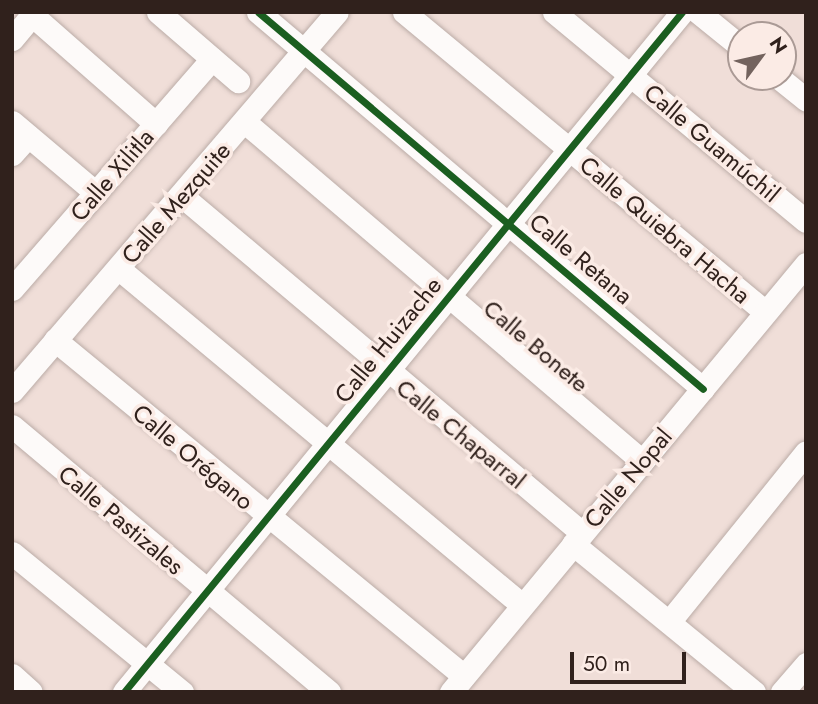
<!DOCTYPE html>
<meta charset="utf-8">
<style>
body{margin:0}
#map{position:relative;width:818px;height:704px;overflow:hidden;background:#f0ded8;font-family:Jost,sans-serif}
div>[style]{position:absolute}
.roads{filter:drop-shadow(0 0 2px #bbaca7) drop-shadow(0 0 2px #bbaca7)}
.minor>*{height:23px;margin:-11.5px;padding:0 11.5px;transform-origin:11.5px;border-radius:11.5px;background:#fdfaf9}
.cycleway>*{height:7px;margin:-3.5px;padding:0 3.5px;transform-origin:3.5px;border-radius:3.5px;background:#1b5e20}
span{translate:-50% -50%;white-space:nowrap;text-align:center;line-height:1.15;-webkit-text-stroke:7px #fbebe5;paint-order:stroke}
.street-label{font-size:24px;color:#30211c}
.frame{position:absolute;inset:0;border:14px solid #30211c;pointer-events:none}
.north{position:absolute;left:727px;top:21px;width:70px;height:70px;box-sizing:border-box;background:#fbebe5;border:2px solid #aa9a95;border-radius:50%;rotate:57deg;font-size:19px;font-weight:700;line-height:28px;text-align:center;color:#30211c}
.north::after{content:'';display:block;margin:auto;width:24px;height:32px;background:#73635e;clip-path:polygon(50% 0,100% 100%,50% 72%,0 100%)}
.scale{position:absolute;left:570px;top:652px;width:116px;height:32px;box-sizing:border-box;border:4px solid #30211c;border-top:0;padding-left:9px;font-size:21px;line-height:24px;white-space:nowrap;color:#30211c;-webkit-text-stroke:5px #fbebe5;paint-order:stroke}
</style>
<div id="map">
<div class="roads">
<div class="minor">
<div style="left:158px;top:12px;width:106px;rotate:40.8deg"></div>
<div style="left:258px;top:12px;width:583px;rotate:40.27deg"></div>
<div style="left:404px;top:12px;width:469px;rotate:39.7deg"></div>
<div style="left:554px;top:12px;width:327px;rotate:39.7deg"></div>
<div style="left:698px;top:12px;width:55px;rotate:39.1deg"></div>
<div style="left:32px;top:15px;width:165px;rotate:41.3deg"></div>
<div style="left:12px;top:39px;width:35px;rotate:-50deg"></div>
<div style="left:778px;top:77px;width:36px;rotate:39deg"></div>
<div style="left:12px;top:122px;width:110px;rotate:40.2deg"></div>
<div style="left:246px;top:123px;width:521px;rotate:40.48deg"></div>
<div style="left:12px;top:154px;width:24px;rotate:-48deg"></div>
<div style="left:182px;top:196px;width:523px;rotate:40.11deg"></div>
<div style="left:118px;top:268px;width:526px;rotate:39.83deg"></div>
<div style="left:12px;top:289px;width:305px;rotate:-49deg"></div>
<div style="left:55px;top:340px;width:529px;rotate:39.4deg"></div>
<div style="left:12px;top:391px;width:499px;rotate:-49.4deg"></div>
<div style="left:12px;top:426px;width:414px;rotate:40deg"></div>
<div style="left:573px;top:544px;width:234px;rotate:39.3deg"></div>
<div style="left:12px;top:553px;width:220px;rotate:39.3deg"></div>
<div style="left:669px;top:622px;width:218px;rotate:-51.1deg"></div>
<div style="left:12px;top:675px;width:25px;rotate:42deg"></div>
<div style="left:124px;top:692px;width:880px;rotate:-50.63deg"></div>
<div style="left:451px;top:692px;width:556px;rotate:-50.33deg"></div>
<div style="left:782px;top:692px;width:37px;rotate:-49deg"></div>
</div>
</div>
<div class="cycleway">
<div style="left:258px;top:12px;width:583px;rotate:40.27deg"></div>
<div style="left:124px;top:692px;width:880px;rotate:-50.63deg"></div>
</div>
<div class="street-label">
<span style="left:712px;top:143px;rotate:40deg">Calle Guamúchil</span>
<span style="left:112px;top:175px;rotate:-49deg">Calle Xilitla</span>
<span style="left:176px;top:203px;rotate:-49deg">Calle Mezquite</span>
<span style="left:665px;top:230px;rotate:40deg">Calle Quiebra Hacha</span>
<span style="left:581px;top:259px;rotate:40deg">Calle Retana</span>
<span style="left:388px;top:340px;rotate:-51deg">Calle Huizache</span>
<span style="left:536px;top:346px;rotate:40deg">Calle Bonete</span>
<span style="left:461px;top:434px;rotate:39deg">Calle Chaparral</span>
<span style="left:193px;top:457px;rotate:40deg">Calle Orégano</span>
<span style="left:628px;top:478px;rotate:-50deg">Calle Nopal</span>
<span style="left:121px;top:520px;rotate:40deg">Calle Pastizales</span>
</div>
<div class="frame"></div>
<div class="north">N</div>
<div class="scale">50 m</div>
</div>
